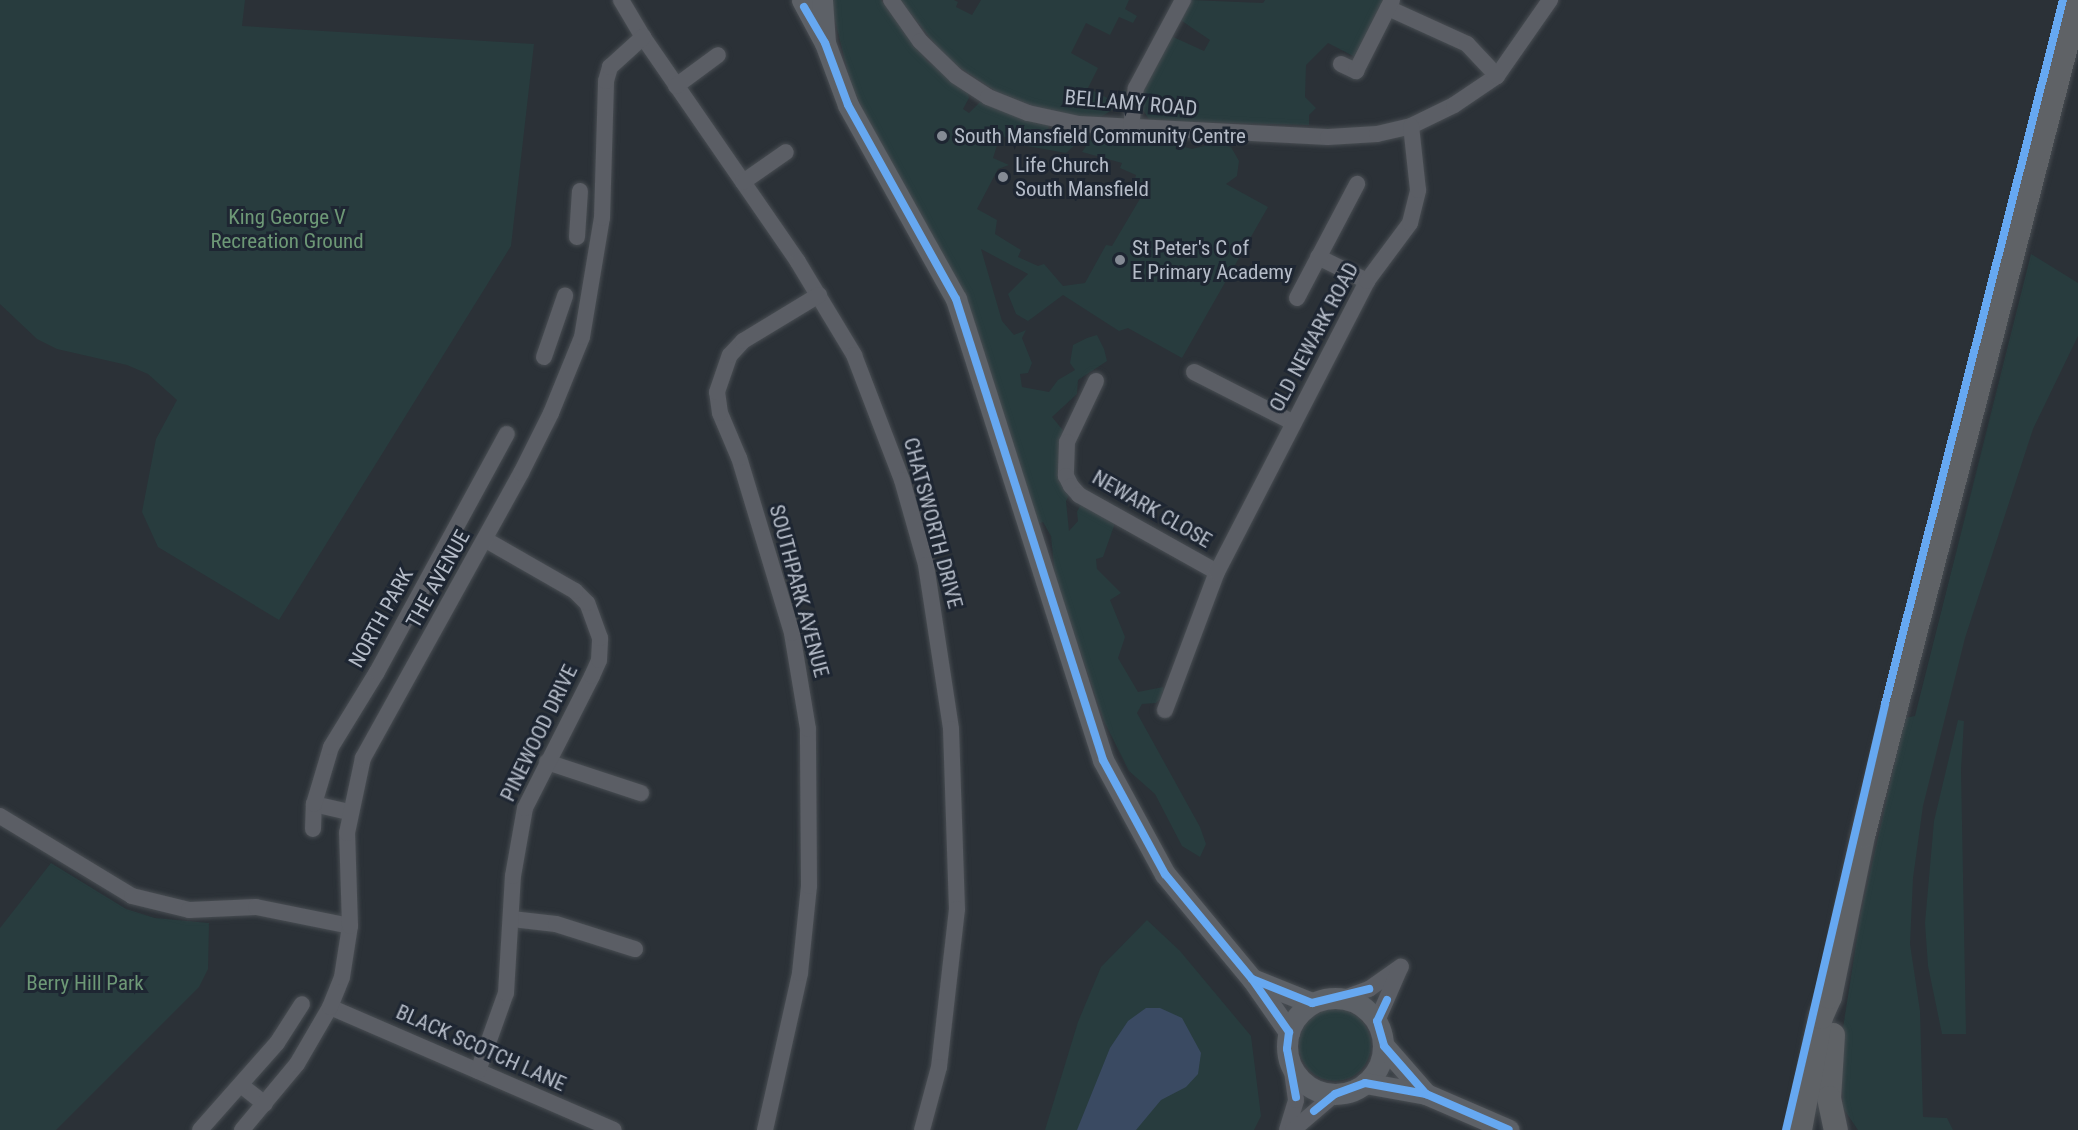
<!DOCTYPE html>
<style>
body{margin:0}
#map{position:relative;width:2078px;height:1130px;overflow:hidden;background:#2b3137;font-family:"Roboto Condensed",sans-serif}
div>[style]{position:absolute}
.green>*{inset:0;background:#283c3e}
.round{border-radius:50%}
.water>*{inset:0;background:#3a4a62}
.roads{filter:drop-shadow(0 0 2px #484d52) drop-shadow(0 0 2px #484d52)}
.minor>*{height:16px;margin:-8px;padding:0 8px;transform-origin:8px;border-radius:8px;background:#5b5e65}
.major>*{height:21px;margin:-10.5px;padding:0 10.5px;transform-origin:10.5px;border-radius:10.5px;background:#5d6167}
.major>.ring{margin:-10.5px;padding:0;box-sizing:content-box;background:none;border:21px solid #5d6167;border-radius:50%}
.highway>*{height:24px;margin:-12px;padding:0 12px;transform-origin:12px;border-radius:12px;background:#5f6266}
.cycleway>*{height:8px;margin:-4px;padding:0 4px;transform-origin:4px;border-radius:4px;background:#66a8f1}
.dots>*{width:16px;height:16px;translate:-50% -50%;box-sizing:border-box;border:3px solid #1e2632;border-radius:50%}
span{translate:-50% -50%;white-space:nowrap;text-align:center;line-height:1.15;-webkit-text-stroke:6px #1e2632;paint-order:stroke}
.street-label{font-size:21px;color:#b5bcc8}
.poi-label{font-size:21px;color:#b5bcc8}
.left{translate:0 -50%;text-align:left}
.park-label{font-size:21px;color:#6d9876}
</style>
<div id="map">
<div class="green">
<div style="clip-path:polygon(0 0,245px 0,242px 26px,534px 44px,511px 246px,279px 620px,158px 547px,142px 512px,156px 439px,177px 400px,148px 374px,127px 365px,57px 349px,37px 339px,0 304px)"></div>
<div style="clip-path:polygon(830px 0,881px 0,927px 61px,967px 91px,969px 98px,963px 109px,969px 113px,982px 100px,1049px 125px,1048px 132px,1072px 137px,1075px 145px,1066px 153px,1011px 143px,1010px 138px,1000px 136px,993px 158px,1009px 165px,998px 169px,977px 209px,997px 220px,995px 234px,1021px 250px,1018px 257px,1038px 266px,1044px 264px,1063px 286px,1085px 283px,1106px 245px,1112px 246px,1141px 197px,1132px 191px,1136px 175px,1120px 168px,1122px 163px,1082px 152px,1091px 139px,1137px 135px,1192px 149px,1215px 143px,1231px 147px,1239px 161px,1237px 176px,1226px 184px,1268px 207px,1182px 358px,1128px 328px,1119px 331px,1063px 295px,1028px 321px,1016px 314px,1008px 294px,1028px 274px,981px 249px,1002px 321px,1014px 335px,1026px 330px,1022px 338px,1032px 363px,1028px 373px,1020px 374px,1022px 387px,1049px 392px,1058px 380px,1075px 370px,1070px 363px,1073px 345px,1087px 338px,1097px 335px,1104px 349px,1107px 361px,1078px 380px,1077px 394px,1052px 417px,1066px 434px,1071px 491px,1066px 501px,1069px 531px,1078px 521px,1077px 512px,1083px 500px,1115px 523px,1103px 557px,1096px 559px,1097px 569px,1121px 593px,1110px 600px,1125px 637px,1118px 658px,1138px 692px,1163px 687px,1165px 694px,1156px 703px,1142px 704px,1137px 713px,1200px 827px,1206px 844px,1200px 857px,1182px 846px,1155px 794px,1129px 771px,1104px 721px,1055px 577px,1051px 536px,1043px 522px,1036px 525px,1012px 445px,850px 81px)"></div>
<div style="clip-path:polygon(900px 0,954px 0,958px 2px,956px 7px,972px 15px,981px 0,1129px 0,1125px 9px,1137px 16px,1133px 23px,1119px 17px,1110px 35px,1086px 23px,1071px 53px,1098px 68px,1088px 88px,1117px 103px,1124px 90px,1129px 92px,1126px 111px,1112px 110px,1096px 120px,1050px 113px,997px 92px,947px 59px)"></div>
<div style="clip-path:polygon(1190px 0,1263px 3px,1265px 0,1388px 0,1357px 58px,1328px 43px,1306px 65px,1305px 97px,1316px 108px,1309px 115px,1309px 125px,1150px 121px,1139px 104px,1142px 88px,1171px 36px,1204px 51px,1210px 40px,1179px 19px)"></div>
<div style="clip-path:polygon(2031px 254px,2078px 283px,2078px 336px,2033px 429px,1965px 638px,1923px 806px,1913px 878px,1910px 944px,1920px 1011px,1923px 1117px,1947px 1118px,1953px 1130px,1858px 1130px,1843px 1108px,1840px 1047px,1861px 913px,1905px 718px,1915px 716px)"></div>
<div style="clip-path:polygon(1958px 720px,1964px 721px,1961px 770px,1966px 1034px,1942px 1034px,1928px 966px,1925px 923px,1934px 821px)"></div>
<div style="clip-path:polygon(51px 863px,126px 909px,155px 918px,209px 923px,208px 969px,199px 987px,56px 1130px,0 1130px,0 928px)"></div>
<div style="clip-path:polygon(1147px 920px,1180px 951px,1251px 1036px,1261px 1116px,1254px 1130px,1045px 1130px,1078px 1022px,1101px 967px)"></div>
<div class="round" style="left:1299px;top:1009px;width:72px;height:72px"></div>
</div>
<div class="water">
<div style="clip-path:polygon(1146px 1008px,1160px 1008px,1182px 1018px,1201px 1053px,1198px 1074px,1186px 1087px,1161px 1100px,1136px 1130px,1077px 1130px,1110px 1048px,1128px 1021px)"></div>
</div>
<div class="roads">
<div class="minor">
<div style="left:621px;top:0;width:43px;rotate:59.3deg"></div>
<div style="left:643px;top:37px;width:273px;rotate:55.4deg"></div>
<div style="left:798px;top:262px;width:109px;rotate:58.9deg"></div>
<div style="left:854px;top:355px;width:134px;rotate:69deg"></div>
<div style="left:902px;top:480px;width:88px;rotate:74.2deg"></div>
<div style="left:926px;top:565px;width:166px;rotate:81.3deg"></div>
<div style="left:951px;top:729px;width:180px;rotate:88.1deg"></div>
<div style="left:957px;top:909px;width:159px;rotate:96.5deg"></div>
<div style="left:939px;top:1067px;width:65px;rotate:105.1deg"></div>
<div style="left:891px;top:0;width:50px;rotate:54.7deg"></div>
<div style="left:920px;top:41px;width:50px;rotate:44.2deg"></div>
<div style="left:956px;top:76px;width:38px;rotate:33deg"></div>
<div style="left:988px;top:97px;width:43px;rotate:21.8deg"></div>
<div style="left:1028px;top:113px;width:52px;rotate:12.2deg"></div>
<div style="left:1079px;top:124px;width:249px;rotate:3deg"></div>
<div style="left:1328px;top:137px;width:49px;rotate:-3.5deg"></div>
<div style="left:1377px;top:134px;width:35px;rotate:-13deg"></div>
<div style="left:1411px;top:126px;width:48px;rotate:-26deg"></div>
<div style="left:1454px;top:105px;width:52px;rotate:-34deg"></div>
<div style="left:1497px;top:76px;width:93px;rotate:-55.1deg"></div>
<div style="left:1388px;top:8px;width:87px;rotate:24.5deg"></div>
<div style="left:1467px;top:44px;width:44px;rotate:46.8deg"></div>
<div style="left:1341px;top:64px;width:17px;rotate:25deg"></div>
<div style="left:1356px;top:71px;width:80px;rotate:-63.1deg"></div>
<div style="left:676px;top:86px;width:52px;rotate:-36.4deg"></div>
<div style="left:1131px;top:127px;width:39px;rotate:-83deg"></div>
<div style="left:1136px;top:88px;width:100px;rotate:-61.9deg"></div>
<div style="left:743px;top:182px;width:52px;rotate:-34.9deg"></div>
<div style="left:577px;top:237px;width:46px;rotate:-86.3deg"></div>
<div style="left:1318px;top:257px;width:55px;rotate:26.1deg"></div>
<div style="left:1297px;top:298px;width:129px;rotate:-62.2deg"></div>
<div style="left:544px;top:357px;width:65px;rotate:-71deg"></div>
<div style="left:1194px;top:372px;width:112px;rotate:27deg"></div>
<div style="left:1096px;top:381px;width:68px;rotate:115.4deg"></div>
<div style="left:1067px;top:442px;width:34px;rotate:92deg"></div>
<div style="left:1066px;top:476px;width:11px;rotate:63deg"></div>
<div style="left:1071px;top:486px;width:12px;rotate:48deg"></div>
<div style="left:1079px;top:495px;width:158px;rotate:29.2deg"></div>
<div style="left:1165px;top:710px;width:147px;rotate:-69.4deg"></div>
<div style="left:1217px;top:572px;width:327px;rotate:-62.7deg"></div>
<div style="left:1367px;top:281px;width:72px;rotate:-53.4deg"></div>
<div style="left:1410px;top:223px;width:34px;rotate:-76deg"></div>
<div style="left:1418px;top:190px;width:64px;rotate:-96.2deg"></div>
<div style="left:547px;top:762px;width:99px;rotate:18.3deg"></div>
<div style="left:314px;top:804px;width:36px;rotate:13deg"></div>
<div style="left:0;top:816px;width:154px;rotate:31.2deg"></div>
<div style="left:132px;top:896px;width:59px;rotate:13.8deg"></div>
<div style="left:189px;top:910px;width:67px;rotate:-2.6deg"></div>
<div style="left:256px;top:907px;width:96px;rotate:11.4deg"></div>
<div style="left:313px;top:829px;width:25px;rotate:-88deg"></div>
<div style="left:314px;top:804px;width:59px;rotate:-73.4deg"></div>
<div style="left:331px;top:747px;width:88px;rotate:-58.5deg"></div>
<div style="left:377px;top:672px;width:271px;rotate:-61.4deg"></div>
<div style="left:512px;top:919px;width:44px;rotate:6.5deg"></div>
<div style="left:556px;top:924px;width:83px;rotate:17.6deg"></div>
<div style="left:1344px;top:998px;width:27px;rotate:-20deg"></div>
<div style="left:1369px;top:989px;width:39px;rotate:-35deg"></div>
<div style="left:330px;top:1007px;width:309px;rotate:23.4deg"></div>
<div style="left:1377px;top:1021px;width:58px;rotate:-66.5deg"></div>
<div style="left:478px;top:1071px;width:83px;rotate:-70.3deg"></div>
<div style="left:506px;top:993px;width:117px;rotate:-86.6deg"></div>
<div style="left:513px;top:876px;width:69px;rotate:-80deg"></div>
<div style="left:525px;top:808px;width:148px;rotate:-63.1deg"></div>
<div style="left:592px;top:676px;width:17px;rotate:-66deg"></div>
<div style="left:599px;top:660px;width:22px;rotate:-87deg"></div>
<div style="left:600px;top:638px;width:37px;rotate:-110deg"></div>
<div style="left:587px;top:603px;width:17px;rotate:-135deg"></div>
<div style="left:575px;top:591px;width:103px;rotate:-150.2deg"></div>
<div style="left:242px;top:1086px;width:29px;rotate:38deg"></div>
<div style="left:200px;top:1130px;width:116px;rotate:-48.5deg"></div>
<div style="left:277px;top:1043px;width:46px;rotate:-57.3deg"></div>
<div style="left:242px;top:1130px;width:86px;rotate:-50.2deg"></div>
<div style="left:297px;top:1064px;width:66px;rotate:-59.9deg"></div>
<div style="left:330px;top:1007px;width:32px;rotate:-68deg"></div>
<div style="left:342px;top:977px;width:52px;rotate:-81.1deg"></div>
<div style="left:350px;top:926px;width:93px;rotate:-91.8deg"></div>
<div style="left:347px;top:833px;width:77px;rotate:-78deg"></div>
<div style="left:363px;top:758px;width:326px;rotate:-61deg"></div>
<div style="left:521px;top:473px;width:67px;rotate:-63.4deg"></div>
<div style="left:551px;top:413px;width:82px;rotate:-67.8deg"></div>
<div style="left:582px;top:337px;width:121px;rotate:-80.5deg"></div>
<div style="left:602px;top:218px;width:137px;rotate:-88.3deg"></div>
<div style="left:606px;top:81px;width:15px;rotate:-74deg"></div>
<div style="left:610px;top:67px;width:45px;rotate:-42.3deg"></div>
<div style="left:765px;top:1130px;width:161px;rotate:-77.4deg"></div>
<div style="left:800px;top:973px;width:87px;rotate:-84.1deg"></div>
<div style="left:809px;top:886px;width:157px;rotate:-90.4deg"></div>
<div style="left:808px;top:729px;width:97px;rotate:-99.5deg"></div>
<div style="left:792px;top:633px;width:183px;rotate:-106.8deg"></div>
<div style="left:739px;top:458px;width:49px;rotate:-112.9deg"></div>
<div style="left:720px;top:413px;width:21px;rotate:-98deg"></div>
<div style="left:717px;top:392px;width:39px;rotate:-71deg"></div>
<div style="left:730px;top:355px;width:19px;rotate:-47deg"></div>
<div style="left:743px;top:341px;width:89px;rotate:-31.2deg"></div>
<div style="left:1287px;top:1130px;width:31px;rotate:-73deg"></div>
<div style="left:1296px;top:1100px;width:35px;rotate:-98deg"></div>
<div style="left:1293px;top:1130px;width:55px;rotate:-40.6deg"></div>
</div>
<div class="major">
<div style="left:802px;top:0;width:49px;rotate:61.9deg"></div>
<div style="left:825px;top:43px;width:66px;rotate:69.6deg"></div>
<div style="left:848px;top:105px;width:222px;rotate:60.9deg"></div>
<div style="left:956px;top:299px;width:484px;rotate:72.3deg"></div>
<div style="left:1103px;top:760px;width:130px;rotate:61.5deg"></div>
<div style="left:1165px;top:874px;width:136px;rotate:50.4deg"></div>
<div style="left:1252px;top:979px;width:65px;rotate:55.1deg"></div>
<div style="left:822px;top:0;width:43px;rotate:86deg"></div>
<div style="left:1252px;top:979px;width:65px;rotate:21.8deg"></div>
<div class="ring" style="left:1287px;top:998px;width:75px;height:75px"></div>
<div style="left:1384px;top:1046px;width:64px;rotate:48.8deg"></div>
<div style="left:1365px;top:1083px;width:62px;rotate:10.2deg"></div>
<div style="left:1426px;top:1094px;width:90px;rotate:23.4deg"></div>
</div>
<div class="highway">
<div style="left:1833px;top:1035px;width:63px;rotate:93.6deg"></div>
<div style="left:1829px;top:1098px;width:33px;rotate:78deg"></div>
<div style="left:1800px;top:1130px;width:115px;rotate:-79.5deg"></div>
<div style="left:1821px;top:1017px;width:22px;rotate:-66deg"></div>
<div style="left:1830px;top:997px;width:164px;rotate:-78.4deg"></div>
<div style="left:1863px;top:836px;width:863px;rotate:-75.58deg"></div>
</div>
</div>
<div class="cycleway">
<div style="left:804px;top:7px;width:42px;rotate:59.7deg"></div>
<div style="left:825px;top:43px;width:66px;rotate:69.6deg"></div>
<div style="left:848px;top:105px;width:222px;rotate:60.9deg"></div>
<div style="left:956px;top:299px;width:484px;rotate:72.3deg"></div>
<div style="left:1103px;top:760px;width:130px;rotate:61.5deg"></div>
<div style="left:1165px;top:874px;width:136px;rotate:50.4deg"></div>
<div style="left:1252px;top:979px;width:65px;rotate:55.1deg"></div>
<div style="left:1289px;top:1032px;width:17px;rotate:97deg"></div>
<div style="left:1287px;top:1049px;width:49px;rotate:79.4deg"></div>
<div style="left:1252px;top:979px;width:65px;rotate:21.8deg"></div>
<div style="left:1312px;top:1003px;width:59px;rotate:-13.8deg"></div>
<div style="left:1387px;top:1000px;width:23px;rotate:115deg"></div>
<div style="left:1377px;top:1021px;width:26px;rotate:74deg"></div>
<div style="left:1384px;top:1046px;width:64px;rotate:48.8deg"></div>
<div style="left:1314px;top:1111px;width:27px;rotate:-39deg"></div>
<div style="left:1335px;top:1094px;width:32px;rotate:-20deg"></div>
<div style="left:1365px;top:1083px;width:62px;rotate:10.2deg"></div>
<div style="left:1426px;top:1094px;width:90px;rotate:23.4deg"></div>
<div style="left:1786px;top:1130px;width:437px;rotate:-76.9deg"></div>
<div style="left:1885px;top:704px;width:726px;rotate:-75.81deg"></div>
</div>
<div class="dots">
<div style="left:942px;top:136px;background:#858b95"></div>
<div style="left:1003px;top:177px;background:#858b95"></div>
<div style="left:1120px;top:260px;background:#858b95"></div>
</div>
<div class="street-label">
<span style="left:1131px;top:103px;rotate:5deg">BELLAMY ROAD</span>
<span style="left:1314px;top:337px;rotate:-62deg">OLD NEWARK ROAD</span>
<span style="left:1152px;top:509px;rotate:30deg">NEWARK CLOSE</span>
<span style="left:933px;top:523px;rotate:75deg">CHATSWORTH DRIVE</span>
<span style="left:438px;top:579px;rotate:-61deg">THE AVENUE</span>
<span style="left:799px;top:591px;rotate:75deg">SOUTHPARK AVENUE</span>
<span style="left:381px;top:618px;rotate:-61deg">NORTH PARK</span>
<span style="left:539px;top:733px;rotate:-64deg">PINEWOOD DRIVE</span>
<span style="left:481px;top:1048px;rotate:24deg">BLACK SCOTCH LANE</span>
</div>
<div class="poi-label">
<span class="left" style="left:954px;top:136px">South Mansfield Community Centre</span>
<span class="left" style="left:1015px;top:177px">Life Church<br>South Mansfield</span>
<span class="left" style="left:1132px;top:260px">St Peter's C of<br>E Primary Academy</span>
</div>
<div class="park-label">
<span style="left:287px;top:229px">King George V<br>Recreation Ground</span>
<span style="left:85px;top:983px">Berry Hill Park</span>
</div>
</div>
